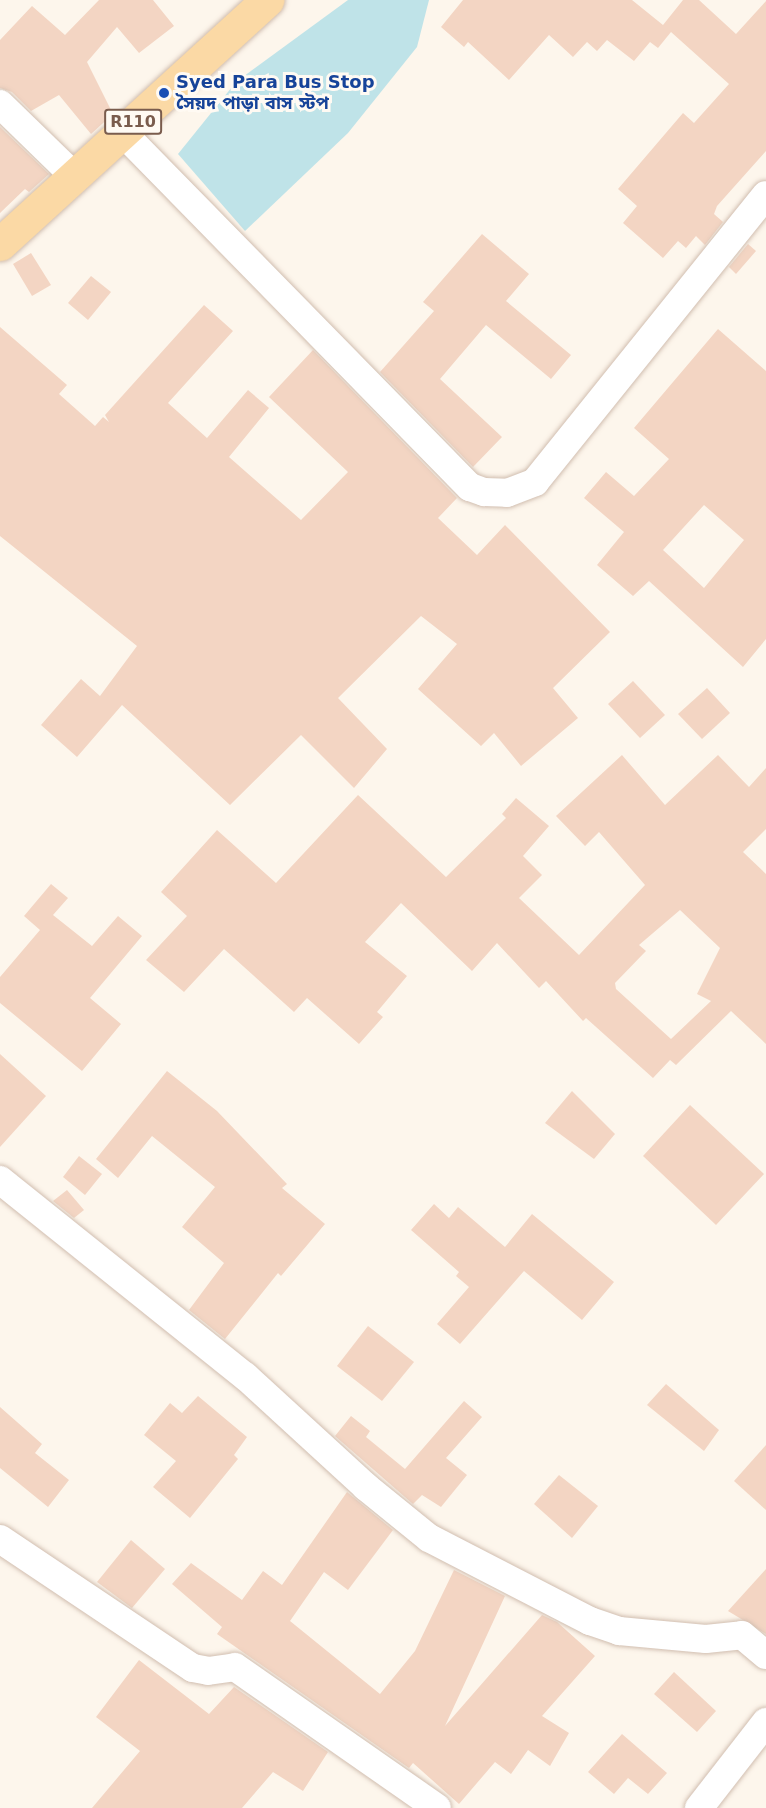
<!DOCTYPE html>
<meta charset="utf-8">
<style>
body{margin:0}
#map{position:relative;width:766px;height:1808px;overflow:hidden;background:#fdf6ec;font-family:"DejaVu Sans","Noto Sans Bengali",sans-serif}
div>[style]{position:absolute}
.water>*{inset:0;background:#bfe3e8}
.building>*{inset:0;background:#f3d5c3}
.roads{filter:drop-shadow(0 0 2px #d1beb0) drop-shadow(0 0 2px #d1beb0)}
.minor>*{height:28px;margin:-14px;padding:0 14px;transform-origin:14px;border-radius:14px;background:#fff}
.major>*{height:33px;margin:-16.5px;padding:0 16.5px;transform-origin:16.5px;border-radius:16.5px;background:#fbd9a5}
.dots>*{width:16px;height:16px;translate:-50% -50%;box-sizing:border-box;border:3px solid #fffaf3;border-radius:50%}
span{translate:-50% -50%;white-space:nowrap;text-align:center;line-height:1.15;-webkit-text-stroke:6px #fffaf3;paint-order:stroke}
.shield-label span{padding:2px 4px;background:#fffaf3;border:2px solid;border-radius:4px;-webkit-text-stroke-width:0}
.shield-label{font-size:16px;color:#7a5c4d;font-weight:700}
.transit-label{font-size:18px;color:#164399;font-weight:700}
.left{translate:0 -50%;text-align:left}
</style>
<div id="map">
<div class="water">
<div style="clip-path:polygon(348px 0,429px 0,417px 47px,348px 133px,245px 231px,178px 154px,236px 82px)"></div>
</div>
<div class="building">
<div style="clip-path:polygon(99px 0,153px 0,174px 26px,139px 53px,117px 27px,87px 62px,113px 114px,91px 134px,59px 95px,31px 111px,12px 92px,0 88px,0 40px,32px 6px,65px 35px)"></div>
<div style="clip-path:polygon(463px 0,632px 0,663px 25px,683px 0,699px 0,736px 34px,766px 1px,766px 151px,717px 206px,714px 214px,723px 222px,705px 245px,696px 236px,686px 248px,678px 241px,663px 258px,623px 223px,637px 206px,618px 189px,683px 113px,694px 123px,729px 84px,671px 32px,658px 48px,650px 42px,634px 61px,607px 40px,597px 51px,587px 42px,573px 57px,549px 35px,509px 80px,468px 42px,464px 47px,441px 27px)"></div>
<div style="clip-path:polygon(0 127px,49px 174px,29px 192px,25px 189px,0 213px)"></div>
<div style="clip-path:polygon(482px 234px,529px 274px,506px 301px,571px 355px,551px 379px,486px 325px,440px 379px,502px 437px,473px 467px,380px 372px,434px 311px,423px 302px)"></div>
<div style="clip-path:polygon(748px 244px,756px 251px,736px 274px,729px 267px)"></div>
<div style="clip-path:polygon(31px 253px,51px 285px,32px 296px,13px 264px)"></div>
<div style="clip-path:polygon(91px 276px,111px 292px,88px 320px,68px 303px)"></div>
<div style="clip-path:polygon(204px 305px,233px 331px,168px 403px,207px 438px,248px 390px,269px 408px,229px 457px,301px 520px,348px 472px,269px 397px,313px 350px,457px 498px,438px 518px,477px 555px,505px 525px,610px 632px,553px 688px,578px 718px,521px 766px,494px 733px,481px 746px,418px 689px,457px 644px,421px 616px,338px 698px,387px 749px,354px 788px,301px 735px,230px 805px,122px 705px,77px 757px,41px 725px,81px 679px,100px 696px,137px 646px,0 536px,0 327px,67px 385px,59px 394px,95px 426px,103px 417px,109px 422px,105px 415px)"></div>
<div style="clip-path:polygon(evenodd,718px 329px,766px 371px,766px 639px,743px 667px,649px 581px,633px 596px,597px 565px,624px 532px,584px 498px,606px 472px,634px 496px,669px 459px,634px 428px,718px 329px,704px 505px,744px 540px,704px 588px,663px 550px,704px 505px)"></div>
<div style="clip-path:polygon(633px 681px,665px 715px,640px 738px,608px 704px)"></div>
<div style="clip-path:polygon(707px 688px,730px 713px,702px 739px,678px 714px)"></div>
<div style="clip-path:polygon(evenodd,622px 755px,665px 805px,718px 755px,749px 787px,766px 768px,766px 829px,743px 852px,766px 874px,766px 1044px,731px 1011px,676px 1065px,670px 1060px,653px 1078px,586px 1018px,583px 1021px,546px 981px,539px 988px,497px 943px,472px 971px,401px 903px,365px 942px,407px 976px,377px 1012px,383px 1017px,359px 1044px,307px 998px,294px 1012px,224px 949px,184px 992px,146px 960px,187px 916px,161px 892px,217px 830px,276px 883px,358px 795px,446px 877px,506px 818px,502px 814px,516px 798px,549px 826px,523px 856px,542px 875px,519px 898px,579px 955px,645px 885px,599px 832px,585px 846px,556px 816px,622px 755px,680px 910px,720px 948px,697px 994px,711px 1001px,671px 1039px,616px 989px,615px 983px,646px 951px,639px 945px,680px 910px)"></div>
<div style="clip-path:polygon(51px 884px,68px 898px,53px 915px,92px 946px,118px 916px,142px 936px,90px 998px,121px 1024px,82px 1071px,0 1003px,0 977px,40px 930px,24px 916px)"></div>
<div style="clip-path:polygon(0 1054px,46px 1096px,0 1147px)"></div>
<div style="clip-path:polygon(167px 1071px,217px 1111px,287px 1184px,282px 1188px,325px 1224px,281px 1276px,278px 1273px,225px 1339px,189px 1310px,224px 1263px,182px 1227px,215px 1187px,152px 1136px,118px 1178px,96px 1159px)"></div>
<div style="clip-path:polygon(572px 1091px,615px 1134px,594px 1159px,545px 1123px)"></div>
<div style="clip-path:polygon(690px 1105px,764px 1174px,716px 1225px,643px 1156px)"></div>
<div style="clip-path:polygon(79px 1156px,102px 1174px,85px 1195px,63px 1177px)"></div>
<div style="clip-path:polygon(67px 1190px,84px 1210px,74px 1218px,53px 1201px)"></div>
<div style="clip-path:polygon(434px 1204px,449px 1218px,458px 1207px,505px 1247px,532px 1214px,614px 1282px,582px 1320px,524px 1271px,460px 1344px,437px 1324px,469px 1287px,456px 1276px,459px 1272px,411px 1230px)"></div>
<div style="clip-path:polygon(368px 1326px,414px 1362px,382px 1401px,337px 1366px)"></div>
<div style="clip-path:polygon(666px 1384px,719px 1430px,704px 1451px,647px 1405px)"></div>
<div style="clip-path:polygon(198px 1396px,247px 1437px,234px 1455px,238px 1459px,190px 1518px,153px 1487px,176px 1461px,144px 1435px,170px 1403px,182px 1413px)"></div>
<div style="clip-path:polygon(464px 1401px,482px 1417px,446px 1458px,467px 1475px,441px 1507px,422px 1495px,413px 1504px,335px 1436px,351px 1416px,370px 1431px,366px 1437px,405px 1469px)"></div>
<div style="clip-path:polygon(0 1407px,42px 1444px,35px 1453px,69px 1480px,48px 1507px,0 1468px)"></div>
<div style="clip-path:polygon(766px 1445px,766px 1510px,734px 1481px)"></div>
<div style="clip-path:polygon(559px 1475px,598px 1506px,572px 1538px,534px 1504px)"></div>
<div style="clip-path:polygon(347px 1492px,393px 1530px,348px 1590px,324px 1572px,290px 1621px,380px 1694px,415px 1651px,454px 1570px,505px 1596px,445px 1726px,542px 1615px,557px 1622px,595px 1656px,542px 1716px,569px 1733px,550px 1766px,528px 1750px,511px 1774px,495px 1762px,459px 1804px,413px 1763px,409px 1768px,217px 1634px,222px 1627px,172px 1584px,191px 1563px,242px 1600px,263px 1571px,282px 1585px)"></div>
<div style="clip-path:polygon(131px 1540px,165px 1569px,132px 1608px,97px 1582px)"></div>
<div style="clip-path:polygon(766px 1569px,766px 1634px,728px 1611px)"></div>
<div style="clip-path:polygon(139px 1660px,209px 1714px,234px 1687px,328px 1752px,303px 1791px,273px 1772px,242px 1808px,92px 1808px,140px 1751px,96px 1717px)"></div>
<div style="clip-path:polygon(674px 1672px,716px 1711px,697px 1732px,654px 1694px)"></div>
<div style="clip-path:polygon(622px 1734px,667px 1773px,648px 1794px,628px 1778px,614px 1794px,588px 1772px)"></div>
</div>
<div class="roads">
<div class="minor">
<div style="left:0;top:104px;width:106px;rotate:44.2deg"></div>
<div style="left:122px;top:132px;width:497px;rotate:45.6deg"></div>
<div style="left:470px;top:487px;width:15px;rotate:20deg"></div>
<div style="left:484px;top:492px;width:23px;rotate:2deg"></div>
<div style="left:507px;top:493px;width:30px;rotate:-21deg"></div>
<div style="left:535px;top:482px;width:368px;rotate:-51.2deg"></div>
<div style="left:0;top:1180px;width:314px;rotate:38.7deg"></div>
<div style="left:245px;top:1376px;width:164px;rotate:42.5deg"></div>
<div style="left:366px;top:1487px;width:81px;rotate:39deg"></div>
<div style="left:429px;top:1538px;width:181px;rotate:27.3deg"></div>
<div style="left:590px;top:1621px;width:31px;rotate:19deg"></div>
<div style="left:619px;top:1631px;width:87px;rotate:5.3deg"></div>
<div style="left:706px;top:1639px;width:36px;rotate:-6deg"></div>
<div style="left:742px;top:1635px;width:31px;rotate:40deg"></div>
<div style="left:0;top:1539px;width:232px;rotate:33.8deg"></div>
<div style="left:193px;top:1668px;width:15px;rotate:11deg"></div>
<div style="left:208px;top:1671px;width:27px;rotate:-8deg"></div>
<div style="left:235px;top:1667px;width:246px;rotate:34.9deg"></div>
<div style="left:699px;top:1808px;width:109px;rotate:-52.1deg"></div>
</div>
<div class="major">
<div style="left:0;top:244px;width:362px;rotate:-42.4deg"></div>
</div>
</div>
<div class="dots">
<div style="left:164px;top:93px;background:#1a4fb4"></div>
</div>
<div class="shield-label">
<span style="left:133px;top:122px">R110</span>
</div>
<div class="transit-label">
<span class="left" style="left:176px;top:93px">Syed Para Bus Stop<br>সৈয়দ পাড়া বাস স্টপ</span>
</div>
</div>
